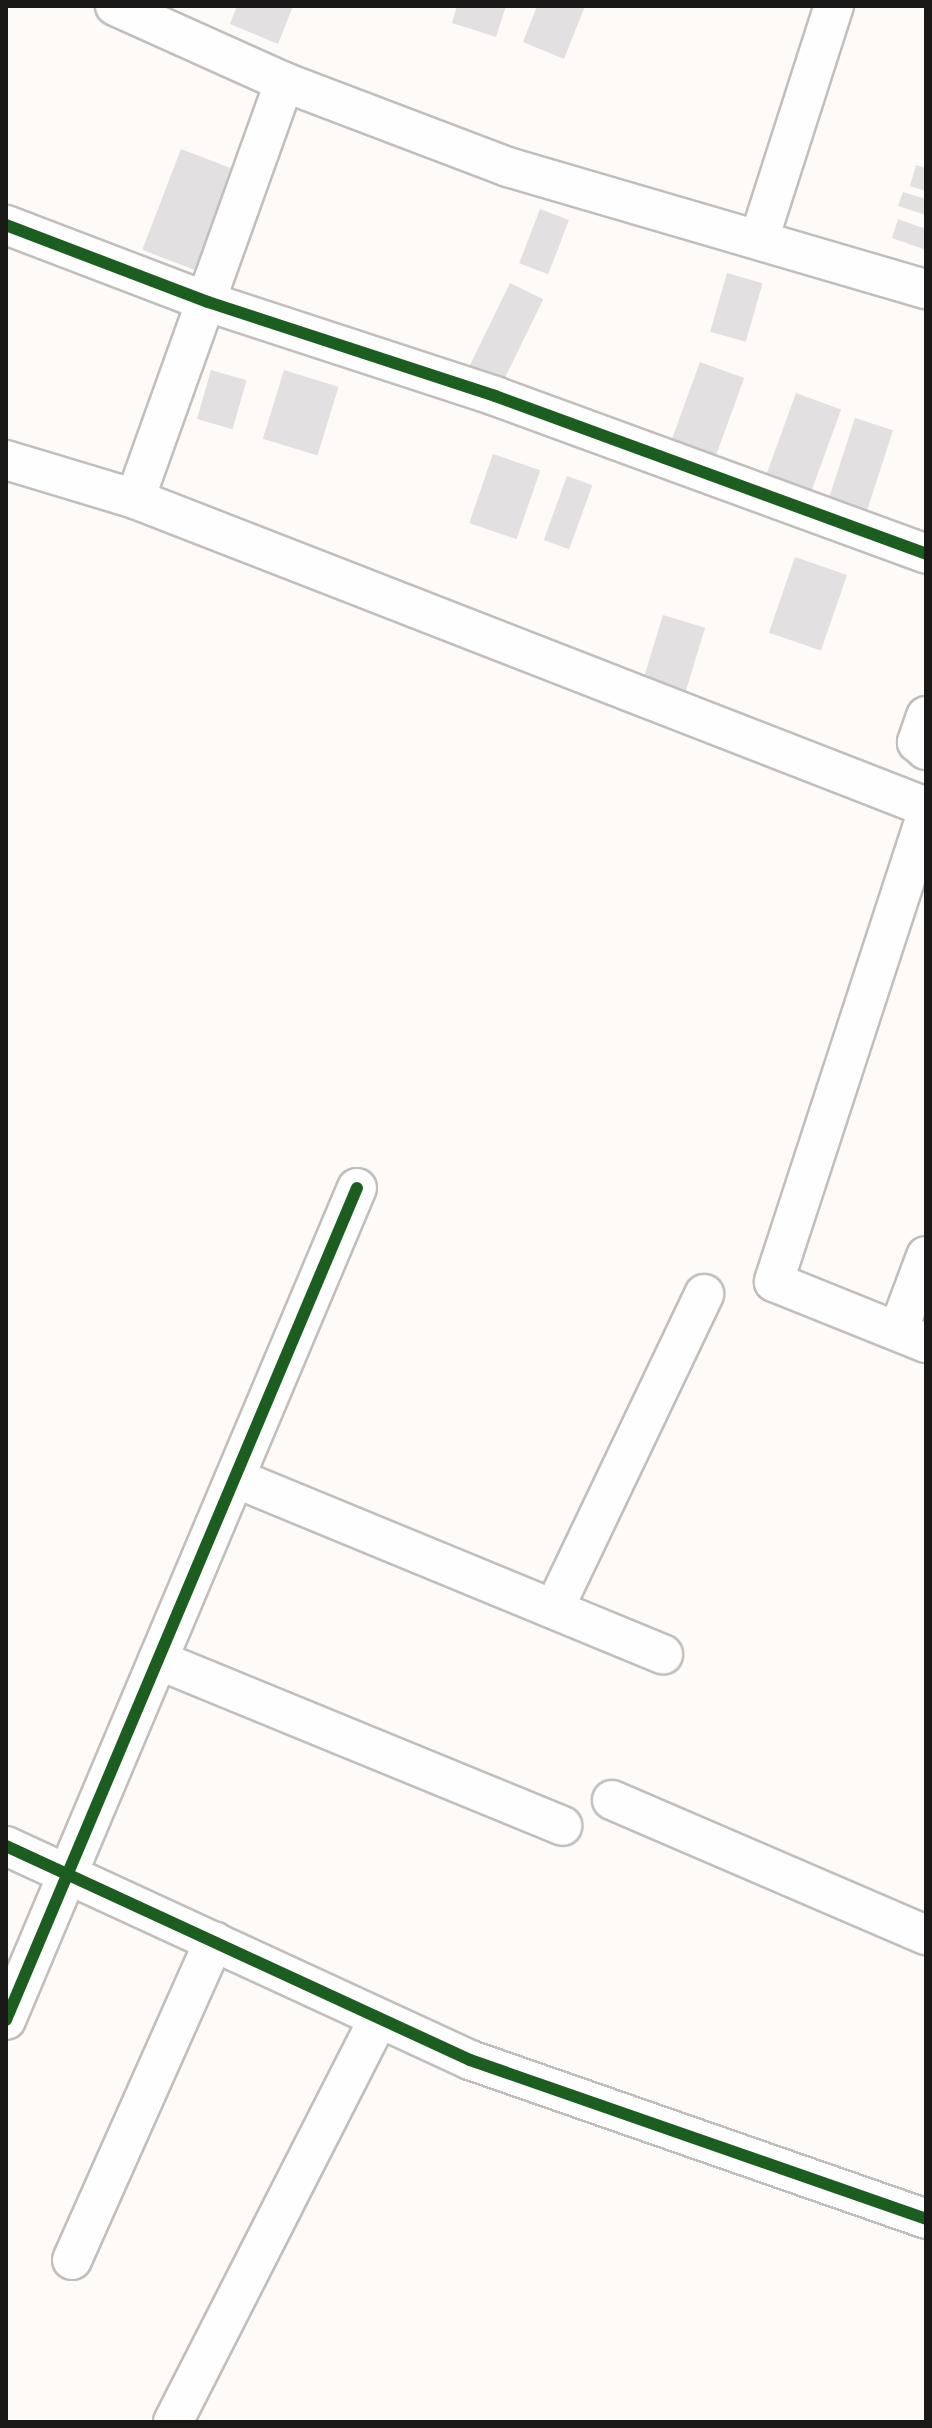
<!DOCTYPE html>
<html>
<head>
<meta charset="utf-8">
<style>
	body { margin:0 }
	#map { position:relative; width:932px; height:2428px; overflow:hidden; background:#fdfaf7; font-family:"Exo 2",sans-serif }
	div>[style] { position:absolute }
	.building>* { inset:0; background:#e2e0e0; transform-origin:0 0 }
	.roads { filter:drop-shadow(2px 0 #c1bfbd) drop-shadow(-2px 0 #c1bfbd) drop-shadow(0 2px #c1bfbd) drop-shadow(0 -2px #c1bfbd) }
	.street>* { height:38px; margin:-19px; padding:0 19px; transform-origin:19px; border-radius:19px; background:#fffefe }
	.cycleway>* { height:12px; margin:-6px; padding:0 6px; transform-origin:6px; border-radius:6px; background:#1b5e20 }
	span { translate:-50% -50%; white-space:nowrap; text-align:center; line-height:1.15; -webkit-text-stroke:6px #fff; paint-order:stroke }
	.frame { position:absolute; inset:0; border:8px solid #1a1816; pointer-events:none }
</style>
</head>
<body>
<div id="map">
	<div class="building">
		<div style="clip-path:polygon(237px 6px,293px 6px,278px 44px,230px 24px)"></div>
		<div style="clip-path:polygon(457px 6px,506px 6px,496px 37px,452px 23px)"></div>
		<div style="clip-path:polygon(537px 6px,585px 6px,564px 59px,523px 42px)"></div>
		<div style="left:181px;top:149px;width:63px;height:108px;rotate:21deg"></div>
		<div style="clip-path:polygon(916px 165px,926px 168px,926px 191px,910px 186px)"></div>
		<div style="clip-path:polygon(903px 192px,926px 199px,926px 215px,898px 206px)"></div>
		<div style="left:540px;top:209px;width:31px;height:58px;rotate:21deg"></div>
		<div style="clip-path:polygon(898px 219px,926px 229px,926px 250px,892px 238px)"></div>
		<div style="left:727px;top:273px;width:37px;height:61px;rotate:16deg"></div>
		<div style="left:510px;top:283px;width:37px;height:92px;rotate:26deg"></div>
		<div style="left:700px;top:362px;width:47px;height:91px;rotate:20deg"></div>
		<div style="left:211px;top:370px;width:37px;height:51px;rotate:16deg"></div>
		<div style="left:284px;top:370px;width:57px;height:72px;rotate:17deg"></div>
		<div style="left:796px;top:393px;width:48px;height:89px;rotate:20deg"></div>
		<div style="left:855px;top:418px;width:40px;height:83px;rotate:18deg"></div>
		<div style="left:493px;top:454px;width:50px;height:73px;rotate:19deg"></div>
		<div style="left:567px;top:476px;width:27px;height:68px;rotate:20deg"></div>
		<div style="left:795px;top:557px;width:55px;height:80px;rotate:19deg"></div>
		<div style="left:663px;top:615px;width:44px;height:73px;rotate:17deg"></div>
	</div>
	<div class="roads">
		<div class="street">
			<div style="left:115px;top:6px;width:185px;rotate:24.2deg"></div>
			<div style="left:284px;top:82px;width:240px;rotate:20.8deg"></div>
			<div style="left:508px;top:167px;width:435px;rotate:16.3deg"></div>
			<div style="left:6px;top:225px;width:216px;rotate:20.9deg"></div>
			<div style="left:208px;top:302px;width:302px;rotate:18.1deg"></div>
			<div style="left:495px;top:396px;width:459px;rotate:20.1deg"></div>
			<div style="left:760px;top:236px;width:242px;rotate:-72.2deg"></div>
			<div style="left:6px;top:460px;width:135px;rotate:16.8deg"></div>
			<div style="left:135px;top:499px;width:443px;rotate:-70.3deg"></div>
			<div style="left:135px;top:499px;width:849px;rotate:21.27deg"></div>
			<div style="left:926px;top:716px;width:28px;rotate:109deg"></div>
			<div style="left:917px;top:742px;width:12px;rotate:42deg"></div>
			<div style="left:926px;top:816px;width:490px;rotate:108.1deg"></div>
			<div style="left:774px;top:1282px;width:164px;rotate:21.9deg"></div>
			<div style="left:898px;top:1331px;width:80px;rotate:-69.5deg"></div>
			<div style="left:235px;top:1478px;width:463px;rotate:22.4deg"></div>
			<div style="left:554px;top:1609px;width:349px;rotate:-64.5deg"></div>
			<div style="left:158px;top:1660px;width:437px;rotate:22.3deg"></div>
			<div style="left:612px;top:1800px;width:342px;rotate:23.3deg"></div>
			<div style="left:6px;top:1846px;width:511px;rotate:24.76deg"></div>
			<div style="left:470px;top:2060px;width:483px;rotate:19.2deg"></div>
			<div style="left:6px;top:2020px;width:903px;rotate:-67.13deg"></div>
			<div style="left:72px;top:2260px;width:349px;rotate:-66deg"></div>
			<div style="left:173px;top:2422px;width:453px;rotate:-63deg"></div>
		</div>
	</div>
	<div class="cycleway">
		<div style="left:6px;top:225px;width:216px;rotate:20.9deg"></div>
		<div style="left:208px;top:302px;width:302px;rotate:18.1deg"></div>
		<div style="left:495px;top:396px;width:459px;rotate:20.1deg"></div>
		<div style="left:6px;top:1846px;width:511px;rotate:24.76deg"></div>
		<div style="left:470px;top:2060px;width:483px;rotate:19.2deg"></div>
		<div style="left:6px;top:2020px;width:903px;rotate:-67.13deg"></div>
	</div>
	<div class="frame"></div>
</div>
</body>
</html>
